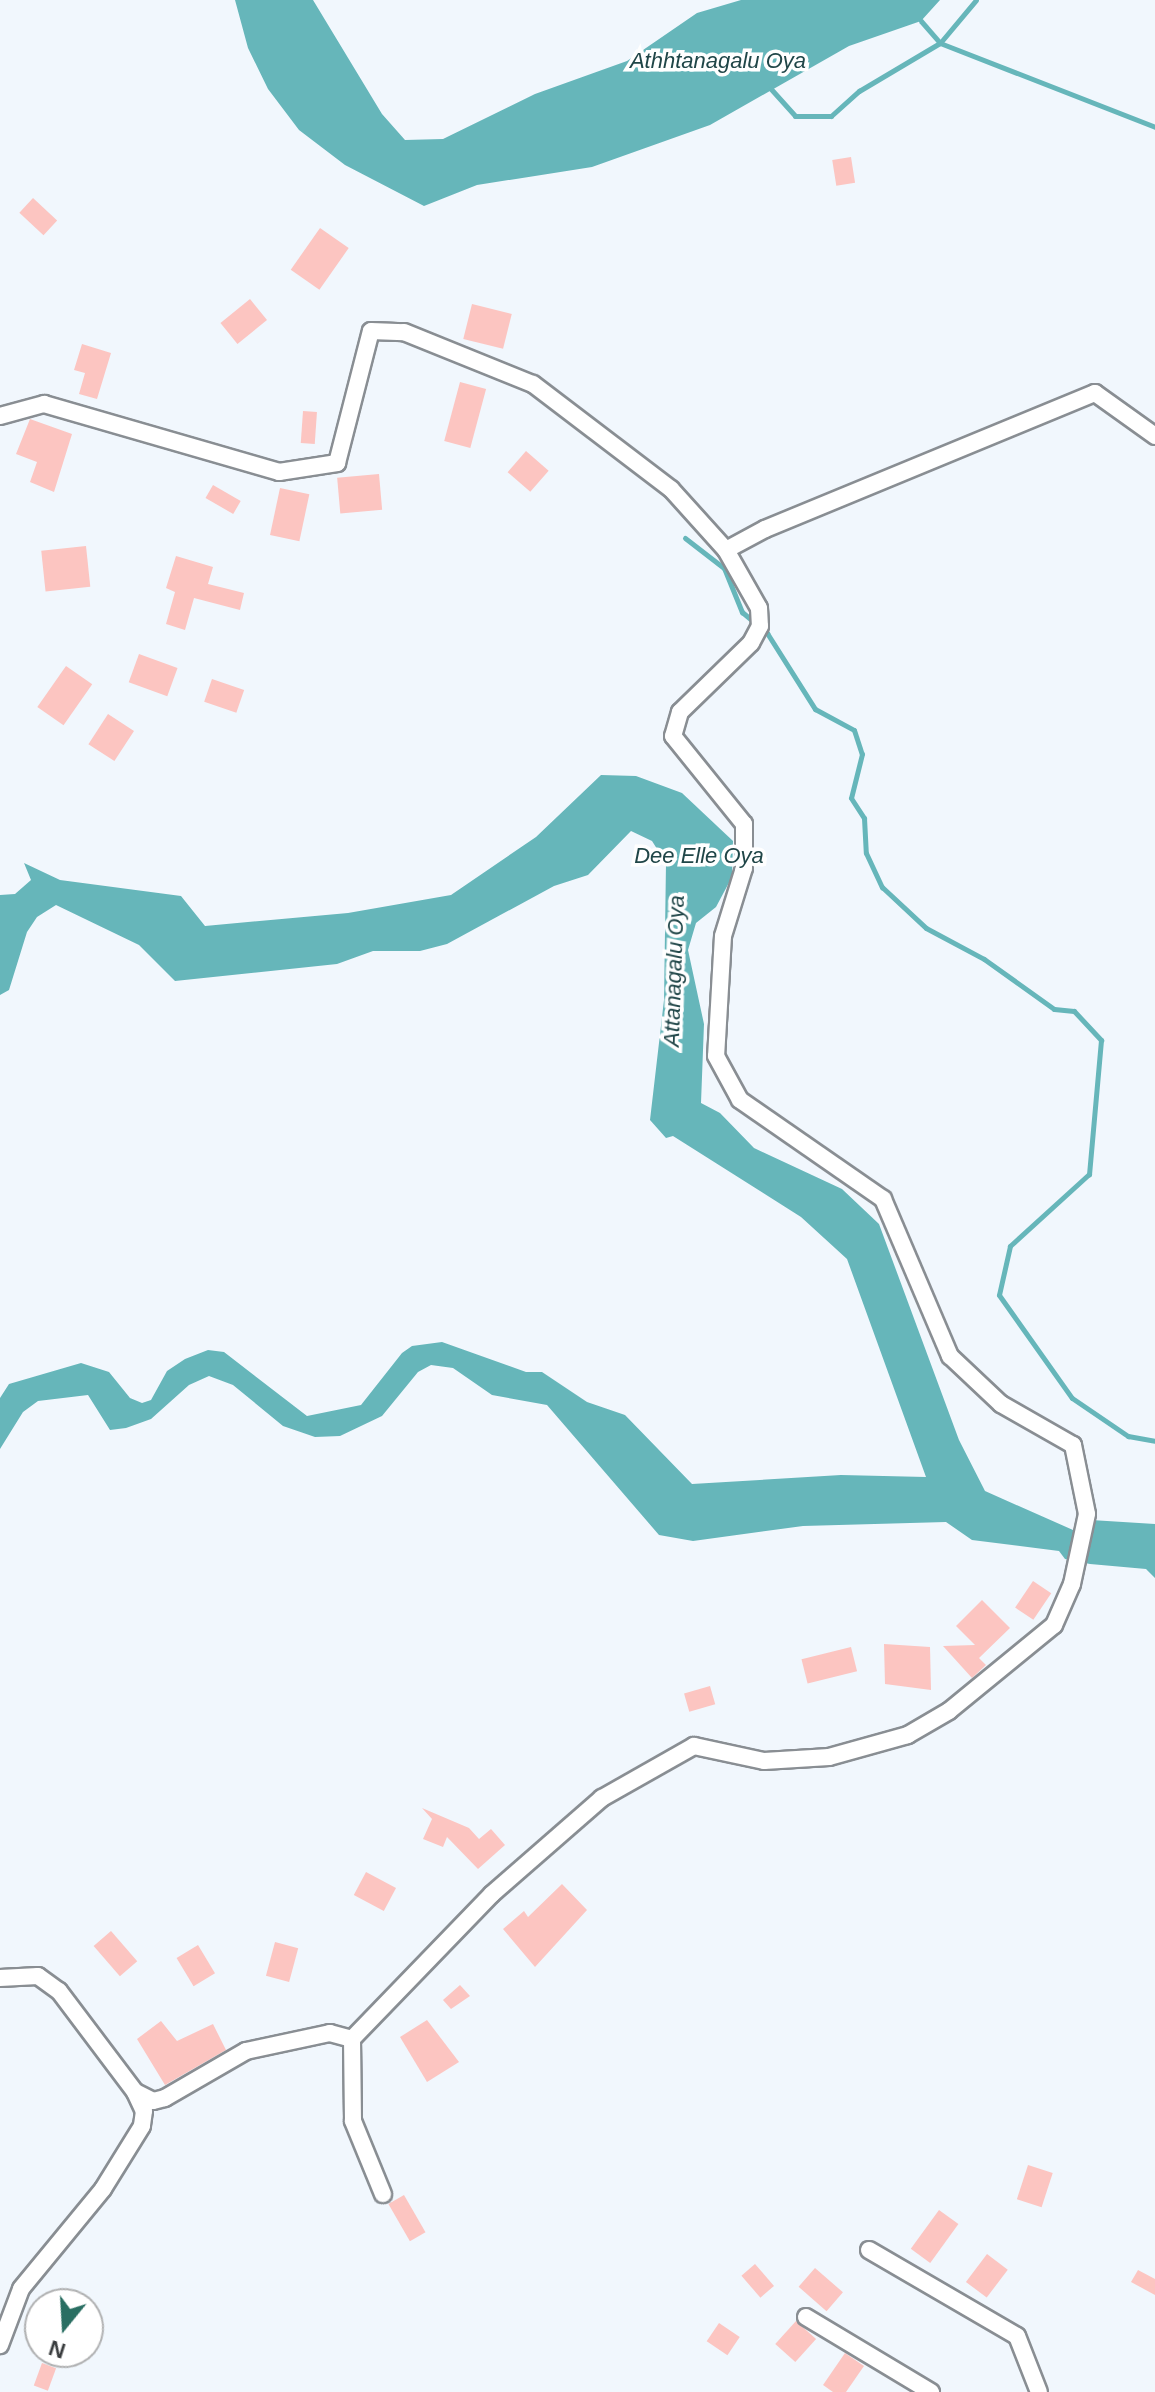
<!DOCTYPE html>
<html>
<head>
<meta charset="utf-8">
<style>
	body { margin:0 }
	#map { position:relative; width:1155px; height:2392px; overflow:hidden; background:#f1f7fd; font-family:Arial,sans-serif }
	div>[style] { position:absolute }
	.water>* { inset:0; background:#66b6ba }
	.stream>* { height:5px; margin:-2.5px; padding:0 2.5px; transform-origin:2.5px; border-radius:2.5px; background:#66b6ba }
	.building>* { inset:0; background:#fcc5c1; transform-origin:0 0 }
	.roads { filter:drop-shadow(2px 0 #898e93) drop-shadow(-2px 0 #898e93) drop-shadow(0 2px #898e93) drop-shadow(0 -2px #898e93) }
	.street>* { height:16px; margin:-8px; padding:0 8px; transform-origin:8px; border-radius:8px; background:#fff }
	span { translate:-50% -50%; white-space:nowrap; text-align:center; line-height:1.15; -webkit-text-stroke:7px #fff; paint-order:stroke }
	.water-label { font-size:22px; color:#204648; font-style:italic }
	.north { position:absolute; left:24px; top:2288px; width:80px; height:80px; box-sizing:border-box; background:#fff; border:2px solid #b0b1b2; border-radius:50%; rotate:198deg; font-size:22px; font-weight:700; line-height:32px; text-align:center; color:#3a3d3f }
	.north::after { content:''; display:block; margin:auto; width:28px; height:36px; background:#296e62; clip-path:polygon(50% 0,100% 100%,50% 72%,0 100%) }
</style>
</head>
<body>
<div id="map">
	<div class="water">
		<div style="clip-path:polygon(235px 0,313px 0,382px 114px,405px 140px,443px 139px,535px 94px,627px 61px,697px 13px,741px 0,940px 0,921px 21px,849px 46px,710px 125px,592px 167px,477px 185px,424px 206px,345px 165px,299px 130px,268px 89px,248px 48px)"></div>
		<div style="clip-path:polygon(601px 775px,636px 776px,682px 793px,733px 841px,732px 877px,716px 907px,696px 923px,688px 950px,704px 1024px,701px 1103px,720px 1113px,754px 1148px,842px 1189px,879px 1224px,959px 1440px,985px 1491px,1073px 1530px,1091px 1520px,1155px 1524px,1155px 1578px,1146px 1569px,1090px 1564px,1065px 1559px,1059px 1551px,972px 1540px,946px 1522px,803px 1526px,693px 1541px,659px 1535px,547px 1405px,492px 1395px,453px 1368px,431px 1365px,418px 1372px,382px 1416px,340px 1436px,315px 1437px,283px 1426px,233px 1385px,209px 1376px,189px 1385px,151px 1419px,126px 1428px,110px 1430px,88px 1395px,38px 1401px,23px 1412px,0 1449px,0 1398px,9px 1384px,81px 1363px,109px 1372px,130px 1398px,142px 1403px,151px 1400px,167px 1371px,185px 1359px,208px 1350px,224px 1352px,307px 1416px,361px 1405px,402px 1353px,412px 1346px,442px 1342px,526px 1372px,542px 1372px,587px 1402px,625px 1415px,692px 1484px,841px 1475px,926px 1477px,847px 1259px,801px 1217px,673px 1136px,666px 1138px,650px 1120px,664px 1000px,666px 863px,652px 841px,631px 831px,588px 875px,554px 886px,447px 944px,420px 951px,373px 951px,337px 964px,175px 981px,139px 945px,56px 905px,37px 917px,27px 932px,9px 990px,0 995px,0 895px,15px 894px,31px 880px,24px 863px,60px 880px,181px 896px,205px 926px,348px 913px,451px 895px,536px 837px)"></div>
	</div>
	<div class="stream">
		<div style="left:921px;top:21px;width:29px;rotate:49deg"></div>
		<div style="left:940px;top:43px;width:231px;rotate:21.3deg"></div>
		<div style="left:771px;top:89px;width:36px;rotate:48deg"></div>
		<div style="left:795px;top:116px;width:36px"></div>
		<div style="left:831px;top:116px;width:38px;rotate:-42deg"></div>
		<div style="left:859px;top:91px;width:94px;rotate:-30.7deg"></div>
		<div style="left:940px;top:43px;width:56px;rotate:-50.1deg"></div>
		<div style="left:685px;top:538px;width:49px;rotate:37.6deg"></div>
		<div style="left:724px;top:568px;width:48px;rotate:67.8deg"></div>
		<div style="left:742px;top:612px;width:33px;rotate:40deg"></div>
		<div style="left:767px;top:633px;width:90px;rotate:57.7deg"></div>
		<div style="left:815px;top:709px;width:44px;rotate:28.3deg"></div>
		<div style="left:854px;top:730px;width:25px;rotate:72deg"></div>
		<div style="left:862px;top:754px;width:45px;rotate:104deg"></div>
		<div style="left:851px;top:798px;width:24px;rotate:57deg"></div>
		<div style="left:864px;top:818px;width:35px;rotate:87deg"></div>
		<div style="left:866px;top:853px;width:38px;rotate:65deg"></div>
		<div style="left:882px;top:887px;width:60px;rotate:43deg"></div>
		<div style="left:926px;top:928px;width:66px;rotate:28.1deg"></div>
		<div style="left:984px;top:959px;width:86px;rotate:35.5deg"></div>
		<div style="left:1054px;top:1009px;width:20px;rotate:6deg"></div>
		<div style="left:1074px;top:1011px;width:40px;rotate:47deg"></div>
		<div style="left:1101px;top:1040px;width:135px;rotate:95.1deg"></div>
		<div style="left:1089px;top:1174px;width:107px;rotate:137.7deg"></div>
		<div style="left:1010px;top:1246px;width:50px;rotate:102.7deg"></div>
		<div style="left:999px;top:1295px;width:126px;rotate:54.7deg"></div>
		<div style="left:1072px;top:1398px;width:68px;rotate:34.2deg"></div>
		<div style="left:1128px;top:1436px;width:27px;rotate:10deg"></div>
	</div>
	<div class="building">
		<div style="left:851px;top:157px;width:26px;height:19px;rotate:81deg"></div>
		<div style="left:33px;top:198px;width:33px;height:20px;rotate:43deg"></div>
		<div style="left:320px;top:228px;width:35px;height:51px;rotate:35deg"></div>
		<div style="left:250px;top:299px;width:27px;height:38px;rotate:51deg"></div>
		<div style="left:472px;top:304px;width:41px;height:36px;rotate:14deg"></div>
		<div style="clip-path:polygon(82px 344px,111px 353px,97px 399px,79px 394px,85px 373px,74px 370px)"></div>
		<div style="left:460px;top:382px;width:27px;height:61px;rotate:15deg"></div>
		<div style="left:303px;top:411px;width:14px;height:32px;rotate:4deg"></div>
		<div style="clip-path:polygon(30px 419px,72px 434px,54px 492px,30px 482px,37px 462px,16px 454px)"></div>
		<div style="left:526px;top:451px;width:30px;height:28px;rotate:41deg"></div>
		<div style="left:379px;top:474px;width:36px;height:42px;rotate:85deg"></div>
		<div style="left:213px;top:485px;width:32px;height:15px;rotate:30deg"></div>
		<div style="left:280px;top:488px;width:30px;height:48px;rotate:12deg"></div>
		<div style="left:86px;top:546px;width:41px;height:45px;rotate:84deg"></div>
		<div style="clip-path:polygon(176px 556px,213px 567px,208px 584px,244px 593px,240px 610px,194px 598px,185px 630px,166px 624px,175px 592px,166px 588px)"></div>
		<div style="left:139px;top:654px;width:41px;height:30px;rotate:20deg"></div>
		<div style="left:66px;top:666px;width:32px;height:50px;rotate:35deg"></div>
		<div style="left:212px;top:679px;width:34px;height:24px;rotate:19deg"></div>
		<div style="left:108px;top:714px;width:31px;height:36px;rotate:33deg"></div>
		<div style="left:1033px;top:1581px;width:22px;height:32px;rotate:34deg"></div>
		<div style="clip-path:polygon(982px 1600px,1010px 1628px,979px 1658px,986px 1665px,972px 1678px,943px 1646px,975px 1645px,956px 1626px)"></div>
		<div style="clip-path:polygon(884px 1644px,930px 1647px,931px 1690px,885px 1684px)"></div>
		<div style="left:851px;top:1647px;width:25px;height:51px;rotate:76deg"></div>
		<div style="left:710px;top:1686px;width:19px;height:27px;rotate:74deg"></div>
		<div style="clip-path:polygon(422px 1808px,469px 1828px,479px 1839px,491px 1829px,505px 1845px,478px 1869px,447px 1837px,443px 1847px,423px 1839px,432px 1819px)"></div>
		<div style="left:366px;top:1872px;width:34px;height:26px;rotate:28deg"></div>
		<div style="clip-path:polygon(562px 1884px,587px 1910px,535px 1967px,503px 1929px,524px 1911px,528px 1917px)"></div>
		<div style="left:111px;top:1931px;width:40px;height:23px;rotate:49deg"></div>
		<div style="left:275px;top:1942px;width:24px;height:35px;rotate:15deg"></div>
		<div style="left:198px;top:1945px;width:33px;height:25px;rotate:59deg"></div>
		<div style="clip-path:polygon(460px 1985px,470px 1996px,451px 2009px,443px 2000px)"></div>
		<div style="clip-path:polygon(427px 2020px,459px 2062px,427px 2082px,400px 2037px)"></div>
		<div style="clip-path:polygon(161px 2021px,177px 2041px,213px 2024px,226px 2050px,165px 2085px,137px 2039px)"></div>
		<div style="left:1028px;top:2165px;width:26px;height:36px;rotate:18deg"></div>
		<div style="left:404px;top:2195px;width:43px;height:18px;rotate:60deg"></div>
		<div style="left:939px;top:2210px;width:24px;height:48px;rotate:36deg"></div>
		<div style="left:987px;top:2254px;width:26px;height:35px;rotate:37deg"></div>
		<div style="left:755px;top:2264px;width:29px;height:18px;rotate:49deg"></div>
		<div style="left:815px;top:2268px;width:37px;height:25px;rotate:41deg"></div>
		<div style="clip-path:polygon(1138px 2270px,1155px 2279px,1155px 2295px,1131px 2282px)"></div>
		<div style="left:796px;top:2321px;width:27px;height:31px;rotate:42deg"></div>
		<div style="left:719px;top:2323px;width:25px;height:22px;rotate:34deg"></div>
		<div style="clip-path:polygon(845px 2353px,864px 2366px,846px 2392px,833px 2392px,823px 2385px)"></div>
		<div style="left:42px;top:2363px;width:15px;height:24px;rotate:20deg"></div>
	</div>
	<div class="roads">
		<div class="street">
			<div style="left:0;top:416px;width:46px;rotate:-15.3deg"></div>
			<div style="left:44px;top:404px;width:245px;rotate:16.1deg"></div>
			<div style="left:279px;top:472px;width:59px;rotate:-8.8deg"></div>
			<div style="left:337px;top:463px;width:136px;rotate:-75.6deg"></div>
			<div style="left:371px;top:331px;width:33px;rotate:2deg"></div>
			<div style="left:404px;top:332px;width:139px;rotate:22deg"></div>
			<div style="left:533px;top:384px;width:173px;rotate:37.3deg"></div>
			<div style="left:671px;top:489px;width:82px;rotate:48deg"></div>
			<div style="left:726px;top:550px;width:67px;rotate:60.4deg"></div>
			<div style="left:759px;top:608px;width:18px;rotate:87deg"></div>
			<div style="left:760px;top:626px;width:19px;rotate:118deg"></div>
			<div style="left:751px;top:643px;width:99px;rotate:135.8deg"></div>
			<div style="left:680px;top:712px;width:25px;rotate:106deg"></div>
			<div style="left:673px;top:736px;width:113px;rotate:51.1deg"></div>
			<div style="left:744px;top:824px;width:44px;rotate:90deg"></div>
			<div style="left:744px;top:868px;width:71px;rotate:107.2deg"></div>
			<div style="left:723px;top:936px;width:120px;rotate:93.3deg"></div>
			<div style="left:716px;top:1056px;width:50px;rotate:61.4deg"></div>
			<div style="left:740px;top:1100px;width:174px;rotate:34.7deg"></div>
			<div style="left:883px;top:1199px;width:171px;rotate:66.9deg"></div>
			<div style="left:950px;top:1356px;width:70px;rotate:43.3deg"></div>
			<div style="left:1001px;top:1404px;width:83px;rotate:29.7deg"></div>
			<div style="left:1073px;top:1445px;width:70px;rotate:78.5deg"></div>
			<div style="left:1087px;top:1514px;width:72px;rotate:102.1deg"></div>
			<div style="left:1072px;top:1584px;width:45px;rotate:113.7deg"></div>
			<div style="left:1054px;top:1625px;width:136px;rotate:140.7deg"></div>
			<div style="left:949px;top:1711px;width:48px;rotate:149.7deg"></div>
			<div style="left:908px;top:1735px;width:82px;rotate:164.4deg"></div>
			<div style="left:829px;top:1757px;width:65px;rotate:176.5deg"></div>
			<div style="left:764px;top:1761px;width:72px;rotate:-167.9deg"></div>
			<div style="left:694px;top:1746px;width:106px;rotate:150.5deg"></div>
			<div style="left:602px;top:1798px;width:146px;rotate:138.9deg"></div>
			<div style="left:492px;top:1894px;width:202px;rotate:134deg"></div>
			<div style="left:352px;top:2039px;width:23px;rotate:-165deg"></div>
			<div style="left:330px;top:2033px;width:86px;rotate:167.9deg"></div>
			<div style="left:246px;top:2051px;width:94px;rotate:149.9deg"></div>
			<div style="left:165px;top:2098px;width:12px;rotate:166deg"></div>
			<div style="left:153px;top:2101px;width:20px;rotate:-153deg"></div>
			<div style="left:135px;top:2092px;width:21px;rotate:65deg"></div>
			<div style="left:144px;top:2111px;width:15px;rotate:98deg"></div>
			<div style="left:142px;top:2126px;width:74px;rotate:121.8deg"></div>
			<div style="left:103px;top:2189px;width:129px;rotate:129.4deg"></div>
			<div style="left:21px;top:2289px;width:60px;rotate:110.6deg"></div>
			<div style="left:726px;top:550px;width:44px;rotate:-28.3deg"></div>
			<div style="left:765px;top:529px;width:357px;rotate:-22.4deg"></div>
			<div style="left:1095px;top:393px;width:74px;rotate:35.6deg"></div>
			<div style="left:0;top:1978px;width:38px;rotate:-3deg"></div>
			<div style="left:38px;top:1976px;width:26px;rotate:36deg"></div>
			<div style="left:59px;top:1991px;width:126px;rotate:53deg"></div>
			<div style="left:352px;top:2039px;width:82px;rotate:89.3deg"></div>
			<div style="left:353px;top:2121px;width:79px;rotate:67.7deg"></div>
			<div style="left:869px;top:2250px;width:171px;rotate:30.2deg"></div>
			<div style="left:1017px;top:2336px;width:60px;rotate:68.6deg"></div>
			<div style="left:806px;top:2317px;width:146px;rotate:31deg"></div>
		</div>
	</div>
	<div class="water-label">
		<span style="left:718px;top:61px">Athhtanagalu Oya</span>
		<span style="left:699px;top:856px">Dee Elle Oya</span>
		<span style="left:674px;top:971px;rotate:-88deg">Attanagalu Oya</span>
	</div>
	<div class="north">N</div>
</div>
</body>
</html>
